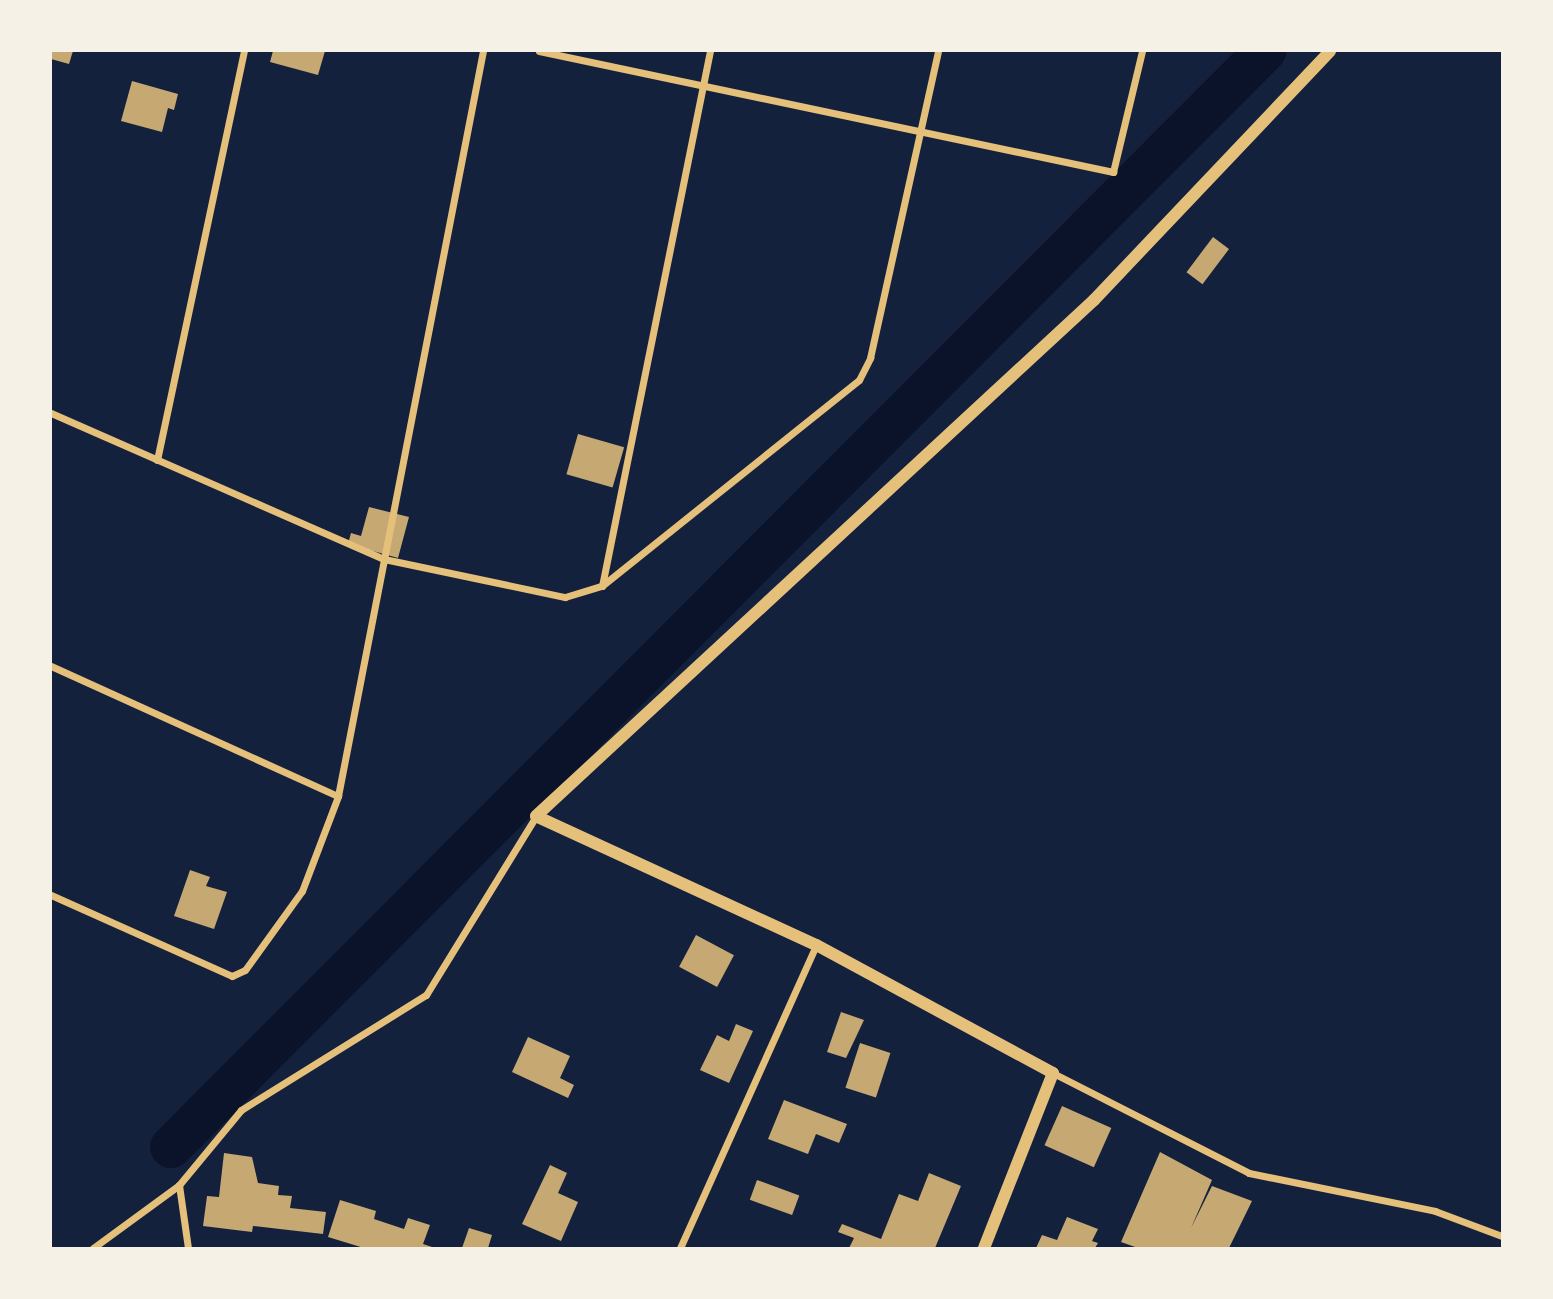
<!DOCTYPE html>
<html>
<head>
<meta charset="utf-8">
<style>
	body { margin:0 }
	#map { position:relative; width:1553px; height:1299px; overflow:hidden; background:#14213d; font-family:Cabin,sans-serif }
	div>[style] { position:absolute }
	.canal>* { height:42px; margin:-21px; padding:0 21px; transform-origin:21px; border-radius:21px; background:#0b132b }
	.building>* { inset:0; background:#c6a872; transform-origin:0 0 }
	.minor>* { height:7px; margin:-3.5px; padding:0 3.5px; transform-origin:3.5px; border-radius:3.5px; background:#e5c07b }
	.tertiary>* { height:12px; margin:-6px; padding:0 6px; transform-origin:6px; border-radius:6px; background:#e5c07b }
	span { translate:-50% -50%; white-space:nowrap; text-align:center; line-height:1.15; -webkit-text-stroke:5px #f6f1e7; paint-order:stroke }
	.frame { position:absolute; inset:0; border:52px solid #f6f1e7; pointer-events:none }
</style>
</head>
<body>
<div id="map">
	<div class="canal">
		<div style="left:171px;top:1147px;width:1549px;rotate:-45.05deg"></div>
	</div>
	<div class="building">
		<div style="clip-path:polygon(51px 51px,73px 51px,69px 64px,51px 59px)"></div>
		<div style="clip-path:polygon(273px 51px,325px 51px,318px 75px,270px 62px)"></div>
		<div style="clip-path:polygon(132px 81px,178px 94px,174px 110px,168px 108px,162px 132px,121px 121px)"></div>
		<div style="left:1213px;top:237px;width:20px;height:44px;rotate:37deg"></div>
		<div style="left:578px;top:434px;width:48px;height:42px;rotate:16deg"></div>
		<div style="clip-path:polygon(369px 507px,409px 517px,398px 558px,348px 544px,351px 533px,361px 536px)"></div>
		<div style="clip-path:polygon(190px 870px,210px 877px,206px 886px,227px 892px,214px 929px,174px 916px)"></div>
		<div style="left:696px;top:935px;width:43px;height:36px;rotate:28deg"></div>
		<div style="clip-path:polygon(841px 1012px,864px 1020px,846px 1058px,827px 1052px)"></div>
		<div style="clip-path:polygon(736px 1024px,753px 1031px,729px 1083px,700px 1070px,717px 1035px,729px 1041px)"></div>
		<div style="clip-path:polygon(528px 1037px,570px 1056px,560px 1078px,574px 1085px,568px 1098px,512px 1072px)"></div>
		<div style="left:860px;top:1043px;width:32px;height:47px;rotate:18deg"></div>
		<div style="clip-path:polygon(784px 1100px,847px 1124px,839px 1143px,816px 1134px,808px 1154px,768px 1139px)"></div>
		<div style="left:1062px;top:1106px;width:54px;height:43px;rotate:24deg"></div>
		<div style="clip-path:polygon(1160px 1152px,1212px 1180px,1191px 1228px,1212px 1186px,1252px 1201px,1229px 1248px,1138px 1248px,1121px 1242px)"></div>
		<div style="clip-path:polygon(224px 1153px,252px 1157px,258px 1183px,279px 1186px,278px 1195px,292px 1196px,290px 1208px,326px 1212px,323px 1234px,253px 1226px,252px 1232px,203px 1226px,207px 1196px,219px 1197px)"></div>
		<div style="clip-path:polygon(550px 1165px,567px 1173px,558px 1193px,578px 1202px,561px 1241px,522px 1224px)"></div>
		<div style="clip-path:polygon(929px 1173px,961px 1186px,935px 1248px,849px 1248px,854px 1238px,838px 1232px,842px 1224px,881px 1239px,899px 1194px,918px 1201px)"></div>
		<div style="left:757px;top:1180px;width:45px;height:21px;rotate:20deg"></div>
		<div style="clip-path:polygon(340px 1200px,376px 1211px,374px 1219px,404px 1229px,408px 1218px,430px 1225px,423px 1244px,435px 1248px,364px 1248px,328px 1237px)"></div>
		<div style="clip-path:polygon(1067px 1217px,1098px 1229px,1092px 1241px,1098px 1243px,1095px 1248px,1036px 1248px,1042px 1235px,1057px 1240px)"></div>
		<div style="clip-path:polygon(469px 1228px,492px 1235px,488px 1248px,462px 1248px)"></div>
	</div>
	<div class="minor">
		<div style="left:539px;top:51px;width:587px;rotate:11.9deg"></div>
		<div style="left:1113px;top:172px;width:124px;rotate:-76.5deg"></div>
		<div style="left:51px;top:413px;width:364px;rotate:23.7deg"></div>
		<div style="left:384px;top:559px;width:185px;rotate:11.9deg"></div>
		<div style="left:565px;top:597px;width:39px;rotate:-17deg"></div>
		<div style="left:602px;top:586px;width:546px;rotate:-78.59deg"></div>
		<div style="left:157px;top:460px;width:418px;rotate:-78deg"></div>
		<div style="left:603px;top:585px;width:328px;rotate:-38.7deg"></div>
		<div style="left:859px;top:380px;width:25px;rotate:-63deg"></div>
		<div style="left:870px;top:358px;width:314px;rotate:-77.5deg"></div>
		<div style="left:51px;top:666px;width:315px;rotate:24.4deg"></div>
		<div style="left:51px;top:895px;width:198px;rotate:24.1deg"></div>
		<div style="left:232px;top:976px;width:14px;rotate:-25deg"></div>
		<div style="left:245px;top:970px;width:97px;rotate:-54.2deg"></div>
		<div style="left:302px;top:891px;width:102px;rotate:-69.2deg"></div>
		<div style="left:338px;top:796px;width:759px;rotate:-78.99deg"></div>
		<div style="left:1053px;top:1073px;width:220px;rotate:27deg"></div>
		<div style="left:1249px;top:1173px;width:190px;rotate:11.5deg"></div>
		<div style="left:1435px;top:1211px;width:72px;rotate:20.5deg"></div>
		<div style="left:179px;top:1185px;width:64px;rotate:81.9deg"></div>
		<div style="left:93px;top:1248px;width:107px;rotate:-36.2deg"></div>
		<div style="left:179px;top:1185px;width:97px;rotate:-50.4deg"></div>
		<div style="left:241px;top:1110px;width:218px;rotate:-31.9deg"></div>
		<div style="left:426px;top:995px;width:210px;rotate:-58.4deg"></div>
		<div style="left:680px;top:1248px;width:332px;rotate:-65.8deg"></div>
	</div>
	<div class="tertiary">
		<div style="left:984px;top:1248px;width:188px;rotate:-68.5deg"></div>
		<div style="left:1053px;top:1073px;width:269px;rotate:-151.6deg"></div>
		<div style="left:816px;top:945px;width:308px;rotate:-155.3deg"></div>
		<div style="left:536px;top:816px;width:760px;rotate:-42.76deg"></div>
		<div style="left:1094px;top:300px;width:343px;rotate:-46.5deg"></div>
	</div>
	<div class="frame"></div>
</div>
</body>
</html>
